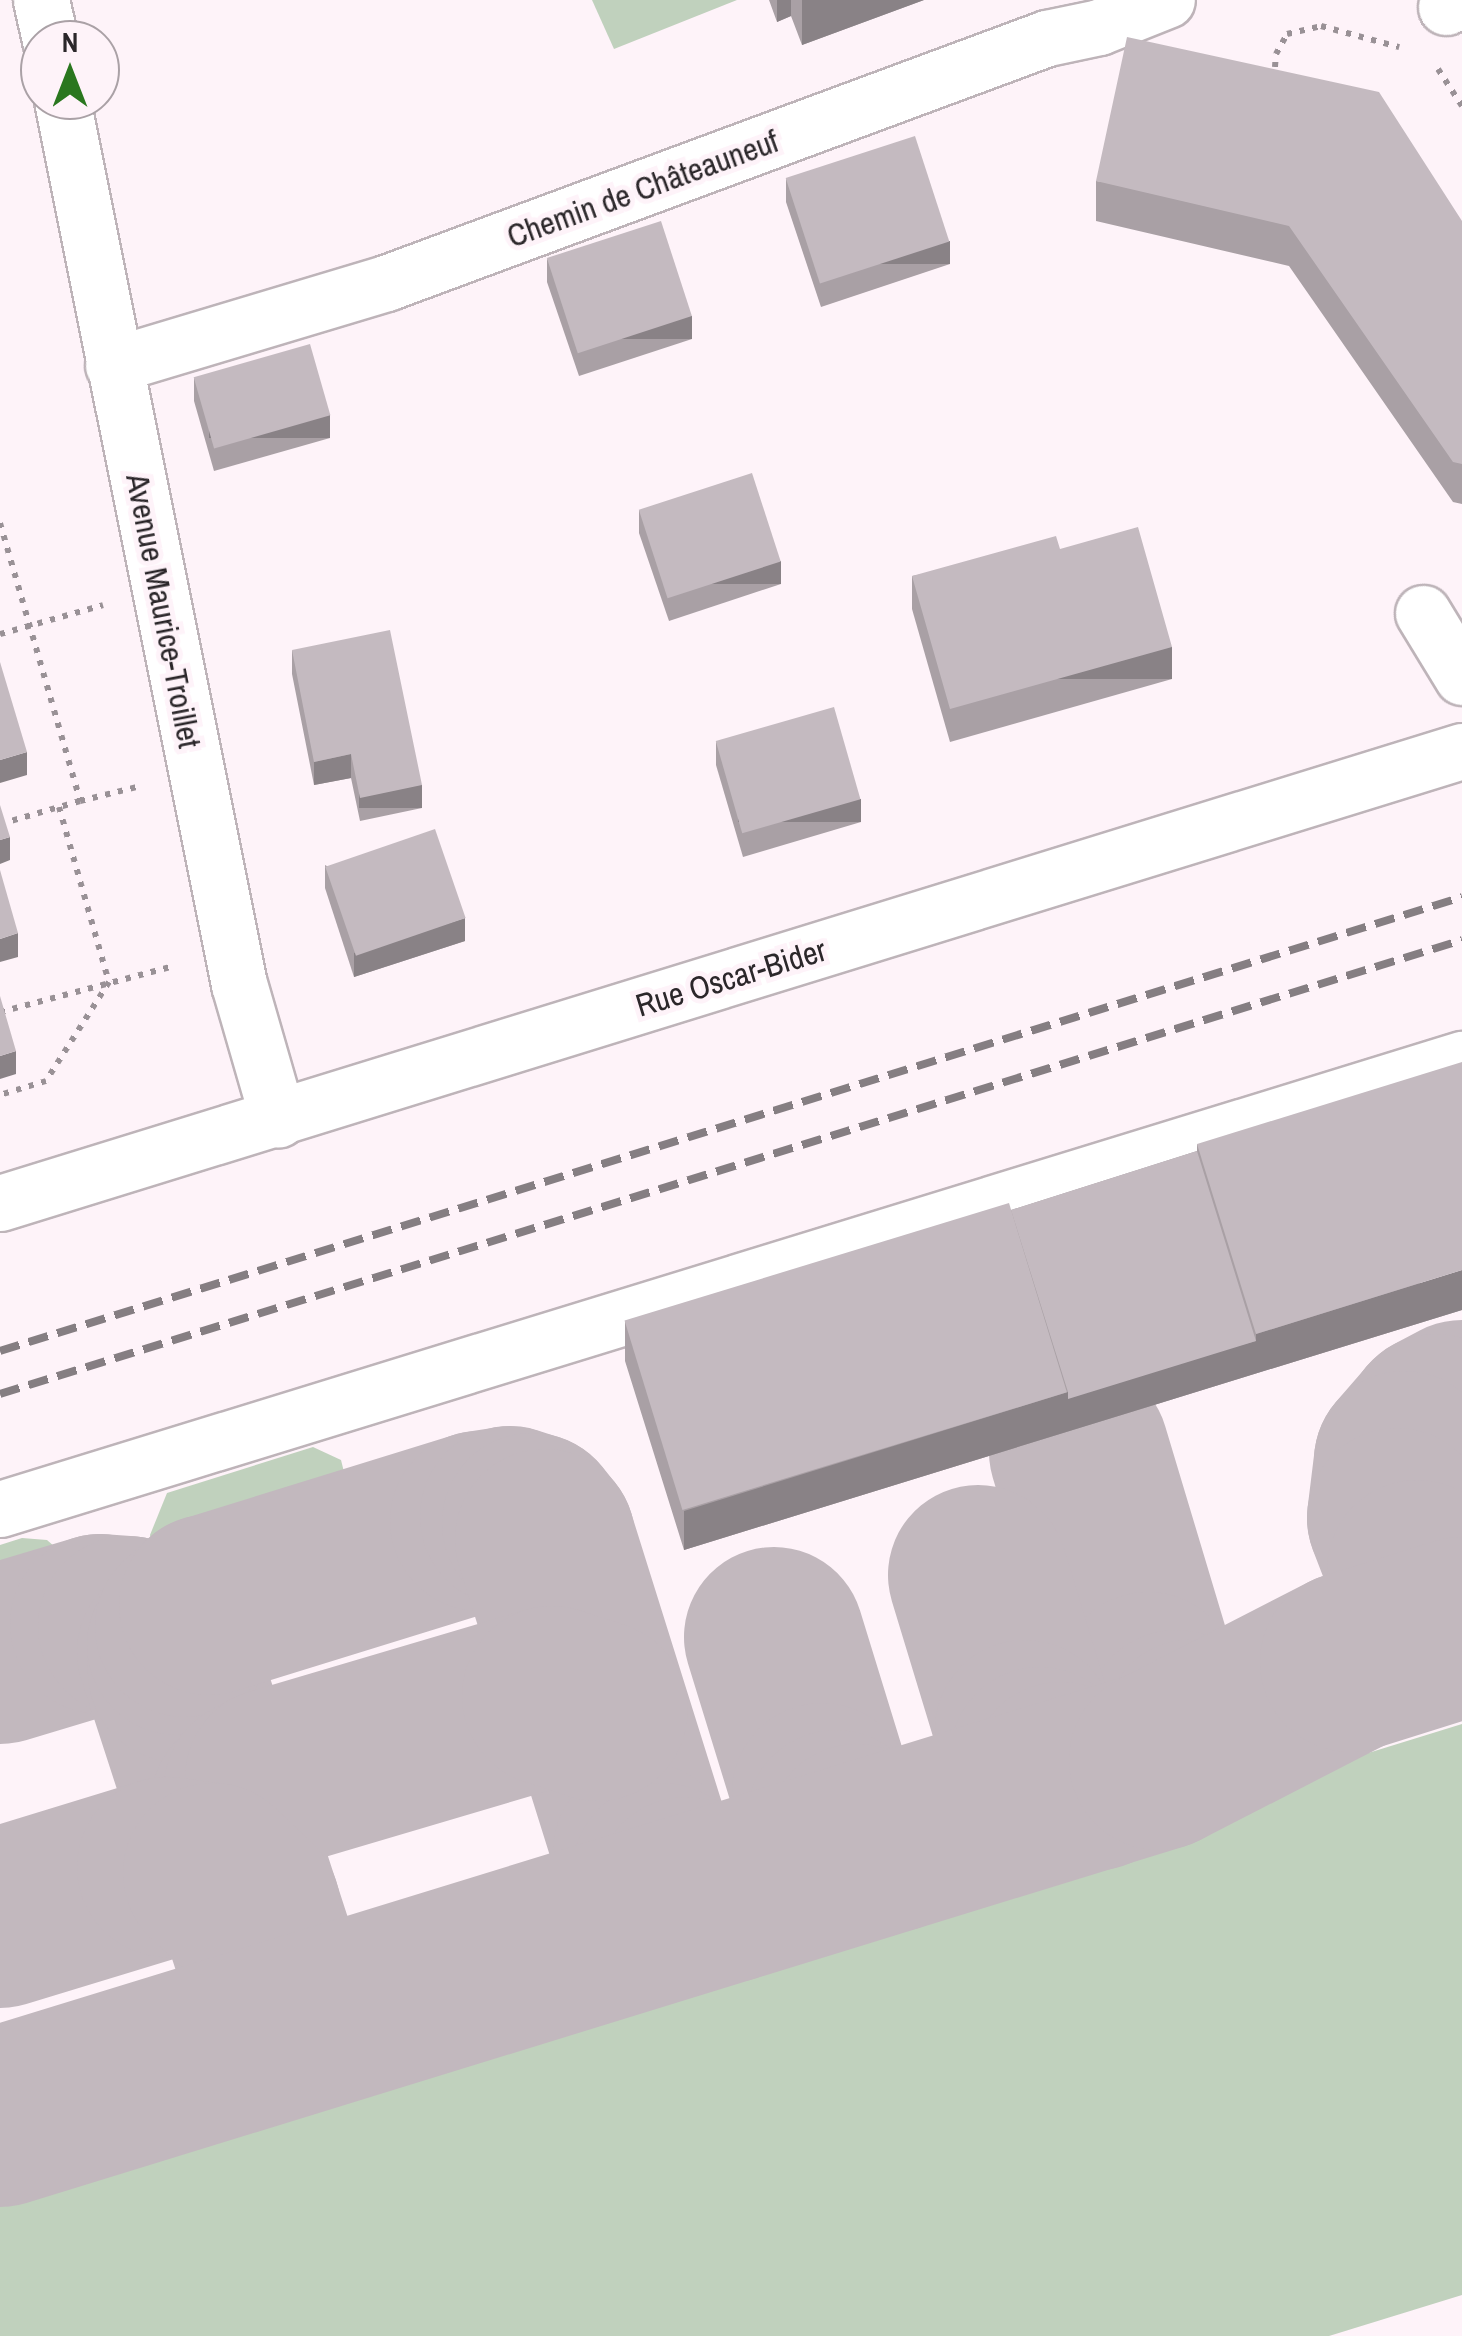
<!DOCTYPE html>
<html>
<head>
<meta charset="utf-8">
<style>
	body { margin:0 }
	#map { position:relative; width:1462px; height:2336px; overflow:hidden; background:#fef3f9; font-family:"Archivo Narrow",sans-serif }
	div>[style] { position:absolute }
	.green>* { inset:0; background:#c0d1bd }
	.taxiway>* { height:180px; margin:-90px; padding:0 90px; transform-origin:90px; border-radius:90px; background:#c2b8be }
	.path>* { height:6px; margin-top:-3px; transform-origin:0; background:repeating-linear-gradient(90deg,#999196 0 5px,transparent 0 13px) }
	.roads { filter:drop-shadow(2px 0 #beb4b9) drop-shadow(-2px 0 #beb4b9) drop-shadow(0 2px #beb4b9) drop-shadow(0 -2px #beb4b9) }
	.minor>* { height:55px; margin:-27.5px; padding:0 27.5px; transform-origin:27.5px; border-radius:27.5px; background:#fff }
	.rail>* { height:8px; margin-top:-4px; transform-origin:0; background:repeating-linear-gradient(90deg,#857e82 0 20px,transparent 0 30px) }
	.wall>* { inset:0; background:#a9a0a5 }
	.shaded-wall>* { inset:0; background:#898286; transform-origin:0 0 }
	.building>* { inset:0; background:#c4bac0; transform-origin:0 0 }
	span { translate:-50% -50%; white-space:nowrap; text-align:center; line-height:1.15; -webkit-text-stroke:10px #fef3f9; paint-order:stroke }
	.street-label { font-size:32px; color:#2b272a }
	.north { position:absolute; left:20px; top:20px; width:100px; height:100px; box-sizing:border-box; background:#fef3f9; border:2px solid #aaa1a6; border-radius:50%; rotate:0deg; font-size:28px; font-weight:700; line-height:40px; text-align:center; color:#2b272a }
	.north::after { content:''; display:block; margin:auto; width:35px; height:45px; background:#2a771f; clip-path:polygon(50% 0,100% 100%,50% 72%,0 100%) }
</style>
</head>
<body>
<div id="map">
	<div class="green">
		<div style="clip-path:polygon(592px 0,737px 0,614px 49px)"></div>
		<div style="clip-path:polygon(313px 1447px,341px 1460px,349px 1492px,344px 1516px,170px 1569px,155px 1561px,150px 1535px,167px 1493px)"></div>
		<div style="clip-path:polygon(22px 1538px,47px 1540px,63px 1554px,73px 1570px,74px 1598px,0 1620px,0 1545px)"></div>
		<div style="clip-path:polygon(1462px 1724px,1462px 2295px,1329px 2336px,0 2336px,0 2176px)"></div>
	</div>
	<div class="taxiway">
		<div style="left:1462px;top:1410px;width:30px;rotate:152deg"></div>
		<div style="left:1436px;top:1424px;width:49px;rotate:130.9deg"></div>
		<div style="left:1404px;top:1461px;width:57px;rotate:97deg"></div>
		<div style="left:1397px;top:1518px;width:56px;rotate:69deg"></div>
		<div style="left:1417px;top:1570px;width:56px;rotate:37.1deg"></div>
		<div style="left:1079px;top:1452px;width:240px;rotate:73.3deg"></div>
		<div style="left:1148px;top:1682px;width:47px;rotate:53.6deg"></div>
		<div style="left:1176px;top:1720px;width:19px;rotate:28deg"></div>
		<div style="left:1193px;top:1729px;width:22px;rotate:5deg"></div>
		<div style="left:978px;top:1575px;width:162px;rotate:73.1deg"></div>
		<div style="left:1025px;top:1730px;width:31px;rotate:61deg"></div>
		<div style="left:1040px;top:1757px;width:26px;rotate:36deg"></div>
		<div style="left:1061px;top:1772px;width:34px;rotate:15deg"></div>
		<div style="left:774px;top:1637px;width:163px;rotate:72.9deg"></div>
		<div style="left:822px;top:1793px;width:30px;rotate:63deg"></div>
		<div style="left:836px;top:1820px;width:25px;rotate:34deg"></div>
		<div style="left:857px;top:1834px;width:34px;rotate:15deg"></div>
		<div style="left:0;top:1654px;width:104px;rotate:-16.7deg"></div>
		<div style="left:100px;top:1624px;width:28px;rotate:4deg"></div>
		<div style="left:128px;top:1626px;width:47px;rotate:33.7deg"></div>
		<div style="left:167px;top:1652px;width:327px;rotate:72deg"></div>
		<div style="left:268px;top:1963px;width:47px;rotate:96.1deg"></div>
		<div style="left:263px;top:2010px;width:43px;rotate:128.5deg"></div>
		<div style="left:178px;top:1672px;width:27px;rotate:-92deg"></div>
		<div style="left:177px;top:1645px;width:20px;rotate:-66deg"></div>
		<div style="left:185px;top:1627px;width:33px;rotate:-43deg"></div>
		<div style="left:209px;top:1605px;width:284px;rotate:-17.2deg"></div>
		<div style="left:480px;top:1521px;width:30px;rotate:-9deg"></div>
		<div style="left:510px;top:1516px;width:23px;rotate:18deg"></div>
		<div style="left:532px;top:1523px;width:21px;rotate:51deg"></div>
		<div style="left:545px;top:1539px;width:328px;rotate:72.6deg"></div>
		<div style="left:643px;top:1852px;width:28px;rotate:48deg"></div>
		<div style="left:662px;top:1873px;width:28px;rotate:30deg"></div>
		<div style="left:686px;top:1887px;width:42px;rotate:8.1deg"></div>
		<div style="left:229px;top:1838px;width:36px;rotate:-71deg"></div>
		<div style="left:241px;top:1804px;width:20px;rotate:-49deg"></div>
		<div style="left:254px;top:1789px;width:24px;rotate:-28deg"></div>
		<div style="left:275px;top:1778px;width:289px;rotate:-16.5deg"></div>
		<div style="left:552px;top:1696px;width:48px;rotate:18.1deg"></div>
		<div style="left:0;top:1918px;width:175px;rotate:-17deg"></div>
		<div style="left:167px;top:1867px;width:46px;rotate:7.4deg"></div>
		<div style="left:213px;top:1873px;width:52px;rotate:43.5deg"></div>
		<div style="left:0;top:2117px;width:1213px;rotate:-17.12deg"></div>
		<div style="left:1159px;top:1760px;width:215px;rotate:-27.2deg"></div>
		<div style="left:1350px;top:1662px;width:117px;rotate:-17.4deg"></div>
	</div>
	<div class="path">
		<div style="left:1275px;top:67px;width:13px;rotate:-86deg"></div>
		<div style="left:1276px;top:54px;width:23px;rotate:-61deg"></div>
		<div style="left:1287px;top:34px;width:35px;rotate:-13deg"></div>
		<div style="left:1321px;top:26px;width:81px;rotate:15.1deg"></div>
		<div style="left:1438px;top:69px;width:44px;rotate:57deg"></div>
		<div style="left:0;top:523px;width:289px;rotate:73.9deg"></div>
		<div style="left:80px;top:801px;width:22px;rotate:164deg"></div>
		<div style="left:59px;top:807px;width:182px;rotate:74.1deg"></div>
		<div style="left:109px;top:982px;width:117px;rotate:122.5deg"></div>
		<div style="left:46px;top:1081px;width:48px;rotate:163.1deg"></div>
		<div style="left:0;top:634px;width:107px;rotate:-15.7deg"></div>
		<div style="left:80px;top:801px;width:59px;rotate:-13.8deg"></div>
		<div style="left:0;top:824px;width:61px;rotate:-16.1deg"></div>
		<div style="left:0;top:1012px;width:180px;rotate:-14.8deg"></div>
	</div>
	<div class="roads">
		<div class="minor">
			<div style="left:41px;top:0;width:41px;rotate:77.3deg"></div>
			<div style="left:1446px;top:7px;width:13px;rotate:-32deg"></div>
			<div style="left:62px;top:100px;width:902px;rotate:78.68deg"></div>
			<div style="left:239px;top:984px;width:141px;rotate:73.9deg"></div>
			<div style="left:113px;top:365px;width:285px;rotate:-16.7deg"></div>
			<div style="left:386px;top:283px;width:705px;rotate:-20.34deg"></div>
			<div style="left:1047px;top:38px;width:53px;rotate:-11.9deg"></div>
			<div style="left:1099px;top:27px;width:73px;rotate:-21.7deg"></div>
			<div style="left:1423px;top:613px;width:75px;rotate:58.6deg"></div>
			<div style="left:0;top:1203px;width:1530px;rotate:-17.18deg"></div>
			<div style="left:0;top:1509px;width:1530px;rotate:-17.11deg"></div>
		</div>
	</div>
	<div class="rail">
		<div style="left:0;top:1351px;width:1531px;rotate:-17.25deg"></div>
		<div style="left:0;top:1394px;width:1531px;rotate:-17.25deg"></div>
	</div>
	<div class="wall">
		<div style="clip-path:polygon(769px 0,924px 0,802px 45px,791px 16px,777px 22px)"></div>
		<div style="clip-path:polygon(786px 179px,950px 264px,821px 307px,786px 202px)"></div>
		<div style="clip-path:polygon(1096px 181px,1462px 221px,1462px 504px,1453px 502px,1289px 266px,1096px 221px)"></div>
		<div style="clip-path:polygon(547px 259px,692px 339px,579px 376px,547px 282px)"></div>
		<div style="clip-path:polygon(194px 378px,330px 438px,214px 471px,194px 401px)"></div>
		<div style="clip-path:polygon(639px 510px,781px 584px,669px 621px,639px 533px)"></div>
		<div style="clip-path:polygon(1060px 549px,1172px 679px,950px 742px,912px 609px,912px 576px)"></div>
		<div style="clip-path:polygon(292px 650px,422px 808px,360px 821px,351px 778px,314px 785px,292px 674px)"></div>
		<div style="clip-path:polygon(716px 742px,861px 822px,743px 857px,716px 765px)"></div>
		<div style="clip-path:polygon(325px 865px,465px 941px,354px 977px,325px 888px)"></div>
		<div style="clip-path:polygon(1197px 1144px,1462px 1310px,684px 1550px,625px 1361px,625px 1322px,1011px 1210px,1197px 1151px)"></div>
	</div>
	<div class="shaded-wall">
		<div style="clip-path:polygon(777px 0,791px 0,791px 16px,777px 22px)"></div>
		<div style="clip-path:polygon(802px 0,924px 0,802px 45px)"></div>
		<div style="left:950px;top:241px;width:23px;height:136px;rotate:90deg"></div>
		<div style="left:692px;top:316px;width:23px;height:119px;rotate:90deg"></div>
		<div style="left:330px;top:415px;width:23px;height:121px;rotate:90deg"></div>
		<div style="left:781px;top:561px;width:23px;height:118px;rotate:90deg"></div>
		<div style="left:1172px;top:647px;width:32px;height:230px;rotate:90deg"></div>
		<div style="clip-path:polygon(27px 752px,27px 775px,0 783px,0 760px)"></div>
		<div style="clip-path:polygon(351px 754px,351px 778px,314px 785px,314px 762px)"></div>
		<div style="left:422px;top:785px;width:23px;height:63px;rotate:90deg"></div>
		<div style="left:861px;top:799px;width:23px;height:123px;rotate:90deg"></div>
		<div style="clip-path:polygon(10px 837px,10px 860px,0 864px,0 840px)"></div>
		<div style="clip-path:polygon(465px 918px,465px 941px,354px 977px,354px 953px)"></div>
		<div style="clip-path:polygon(18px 933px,18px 957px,0 962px,0 939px)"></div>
		<div style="clip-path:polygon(16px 1051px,16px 1074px,0 1079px,0 1056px)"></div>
		<div style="clip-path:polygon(1462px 1270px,1462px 1310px,684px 1550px,684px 1511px,1068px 1392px,1256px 1341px,1256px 1334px)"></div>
	</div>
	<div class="building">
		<div style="clip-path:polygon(1127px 37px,1379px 92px,1462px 221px,1462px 464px,1453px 462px,1289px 226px,1096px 181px)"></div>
		<div style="left:915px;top:136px;width:111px;height:136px;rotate:72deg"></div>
		<div style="left:661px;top:221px;width:100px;height:120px;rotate:72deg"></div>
		<div style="left:310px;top:344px;width:74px;height:121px;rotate:74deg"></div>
		<div style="left:752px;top:473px;width:93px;height:119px;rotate:72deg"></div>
		<div style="clip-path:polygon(1138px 527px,1172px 647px,950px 709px,912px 576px,1056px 536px,1060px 549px)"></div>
		<div style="clip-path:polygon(390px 630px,422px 785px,360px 798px,351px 754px,314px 762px,292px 650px)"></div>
		<div style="clip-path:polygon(0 662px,27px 752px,0 760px)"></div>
		<div style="left:834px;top:707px;width:96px;height:123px;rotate:74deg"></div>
		<div style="clip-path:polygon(0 805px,10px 837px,0 840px)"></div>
		<div style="left:435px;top:829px;width:94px;height:116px;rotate:71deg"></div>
		<div style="clip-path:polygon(0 870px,18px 933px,0 939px)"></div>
		<div style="clip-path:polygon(0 996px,16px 1051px,0 1056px)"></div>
		<div style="clip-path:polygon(1462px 1062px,1462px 1270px,1256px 1334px,1197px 1144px)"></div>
		<div style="clip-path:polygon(1197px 1151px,1256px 1341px,1068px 1399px,1068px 1392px,1011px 1210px)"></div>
		<div style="left:1009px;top:1203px;width:198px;height:402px;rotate:73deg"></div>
	</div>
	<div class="street-label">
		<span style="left:643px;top:189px;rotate:-20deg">Chemin de Châteauneuf</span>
		<span style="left:163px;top:611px;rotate:79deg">Avenue Maurice-Troillet</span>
		<span style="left:731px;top:978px;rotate:-17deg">Rue Oscar-Bider</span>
	</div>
	<div class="north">N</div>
</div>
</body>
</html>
